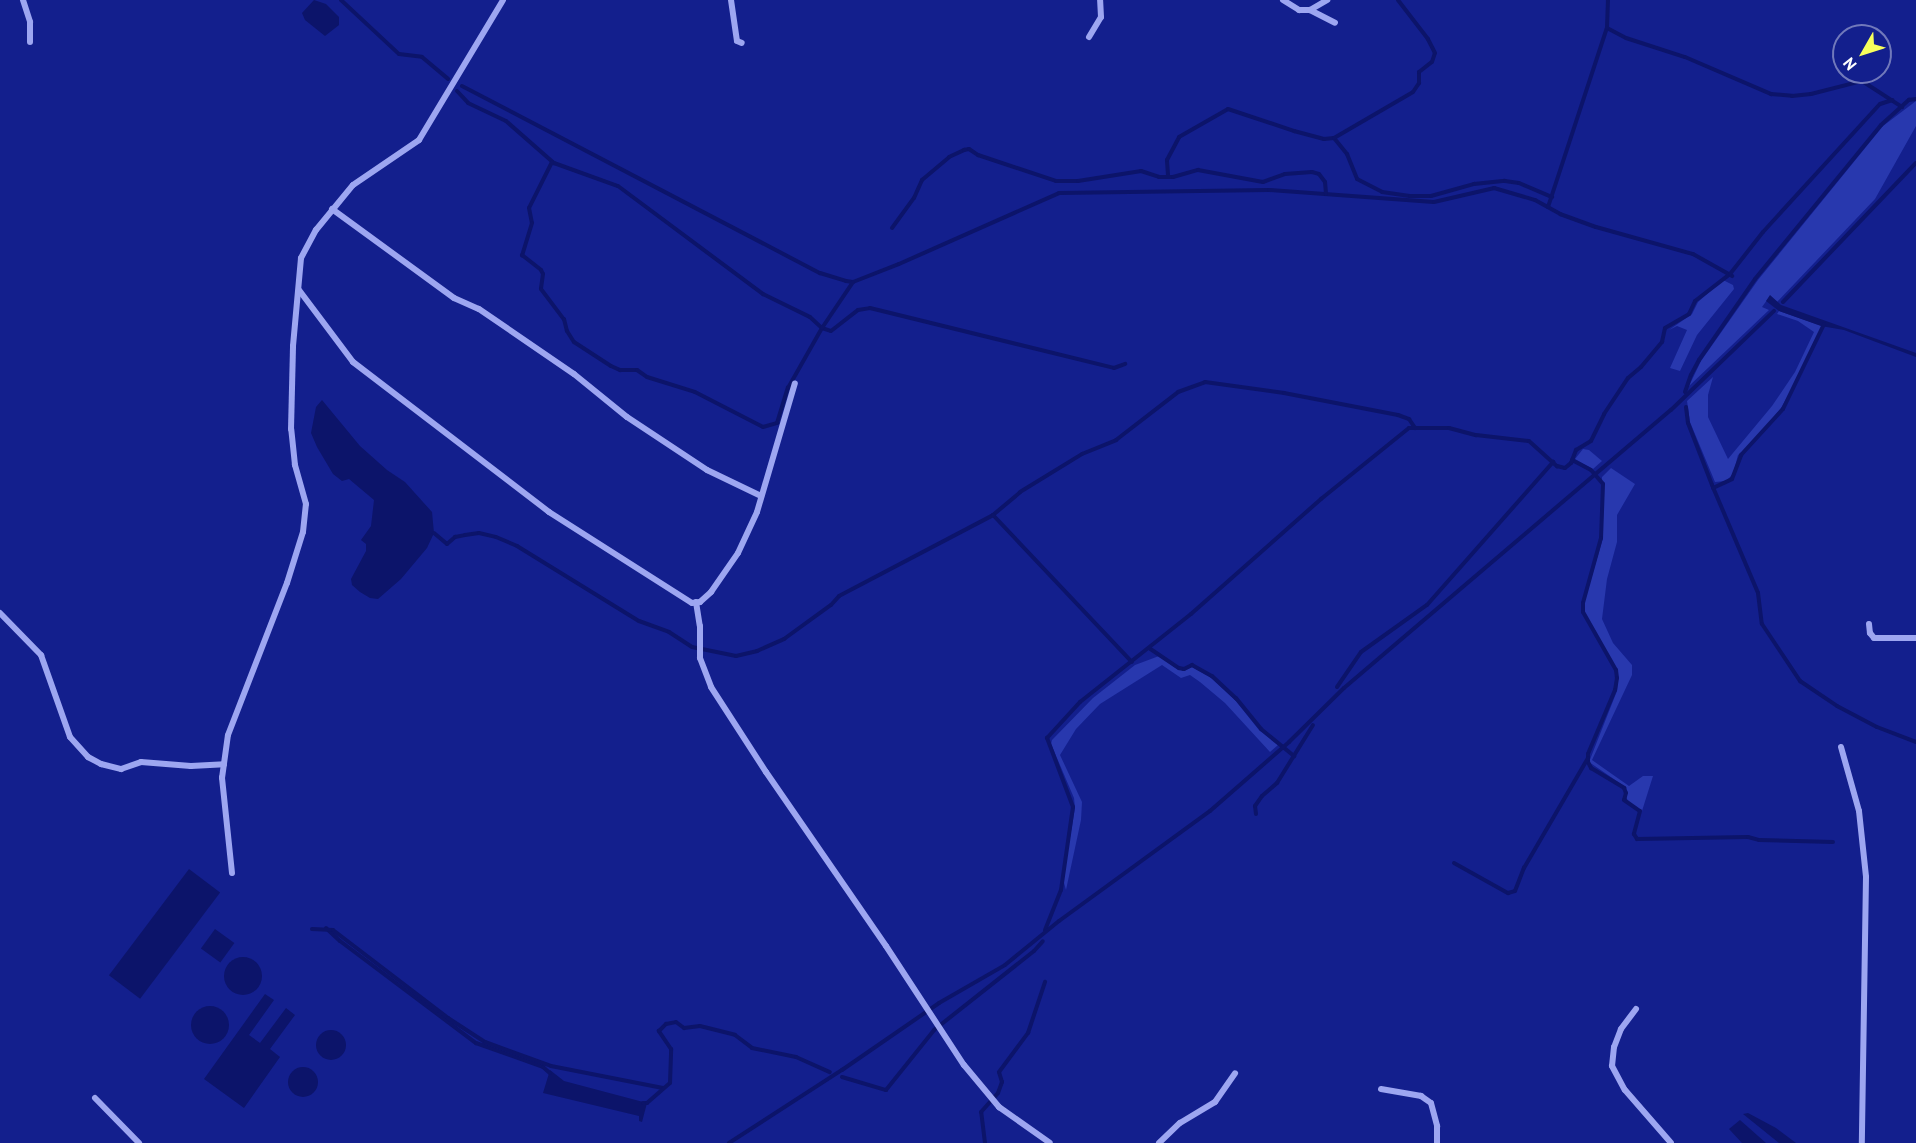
<!DOCTYPE html>
<html>
<head>
<meta charset="utf-8">
<style>
	body { margin:0 }
	#map { position:relative; width:1916px; height:1143px; overflow:hidden; background:#131f8d; font-family:"PT Sans",sans-serif }
	div>[style] { position:absolute }
	.green>* { inset:0; background:#2838ae }
	.water>* { inset:0; background:#0c146a; transform-origin:0 0 }
	.round { border-radius:50% }
	.stream>* { height:4px; margin:-2px; padding:0 2px; transform-origin:2px; border-radius:2px; background:#0c146a }
	.minor>* { height:6px; margin:-3px; padding:0 3px; transform-origin:3px; border-radius:3px; background:#9da6f1 }
	span { translate:-50% -50%; white-space:nowrap; text-align:center; line-height:1.15; -webkit-text-stroke:5px #131f8d; paint-order:stroke }
	.north { position:absolute; left:1832px; top:24px; width:60px; height:60px; box-sizing:border-box; background:#131f8d; border:2px solid #7179bb; border-radius:50%; rotate:231deg; font-size:16px; font-weight:700; line-height:24px; text-align:center; color:#fff }
	.north::after { content:''; display:block; margin:auto; width:21px; height:27px; background:#f7ff5c; clip-path:polygon(50% 0,100% 100%,50% 72%,0 100%) }
</style>
</head>
<body>
<div id="map">
	<div class="green">
		<div style="clip-path:polygon(1916px 101px,1916px 126px,1875px 199px,1777px 302px,1770px 296px,1762px 307px,1769px 310px,1689px 386px,1701px 361px,1758px 280px,1883px 126px)"></div>
		<div style="clip-path:polygon(1723px 280px,1733px 285px,1734px 289px,1697px 335px,1680px 371px,1670px 368px,1687px 330px,1677px 326px,1669px 330px,1692px 314px,1698px 302px)"></div>
		<div style="clip-path:polygon(1779px 311px,1822px 326px,1808px 360px,1781px 408px,1753px 443px,1738px 455px,1733px 474px,1726px 481px,1715px 482px,1690px 422px,1687px 401px,1713px 377px,1708px 395px,1708px 417px,1728px 459px,1772px 406px,1795px 372px,1814px 332px,1798px 321px,1777px 314px)"></div>
		<div style="clip-path:polygon(1583px 449px,1589px 450px,1602px 461px,1593px 469px,1575px 459px)"></div>
		<div style="clip-path:polygon(1611px 468px,1635px 484px,1617px 515px,1617px 542px,1607px 579px,1602px 619px,1613px 643px,1632px 665px,1632px 675px,1592px 760px,1629px 786px,1643px 776px,1653px 776px,1642px 811px,1628px 803px,1624px 786px,1589px 762px,1617px 691px,1618px 678px,1617px 670px,1584px 612px,1584px 603px,1603px 538px,1602px 477px)"></div>
		<div style="clip-path:polygon(1159px 656px,1177px 669px,1184px 671px,1192px 667px,1210px 677px,1235px 700px,1259px 730px,1278px 745px,1270px 752px,1225px 703px,1200px 682px,1190px 675px,1181px 678px,1162px 665px,1100px 704px,1076px 729px,1060px 755px,1082px 802px,1081px 820px,1066px 890px,1063px 879px,1075px 808px,1074px 798px,1051px 744px,1052px 740px,1093px 698px,1135px 665px)"></div>
	</div>
	<div class="water">
		<div style="clip-path:polygon(314px 0,326px 4px,339px 17px,339px 25px,325px 36px,305px 20px,302px 13px)"></div>
		<div style="clip-path:polygon(1770px 295px,1781px 305px,1916px 353px,1916px 357px,1844px 330px,1821px 326px,1779px 311px,1766px 301px)"></div>
		<div style="clip-path:polygon(322px 400px,360px 446px,387px 470px,405px 482px,432px 512px,434px 533px,427px 548px,401px 579px,378px 599px,370px 598px,360px 592px,352px 585px,351px 579px,366px 551px,366px 544px,361px 540px,371px 526px,374px 500px,349px 479px,342px 481px,333px 474px,317px 447px,311px 433px,316px 407px)"></div>
		<div style="left:189px;top:869px;width:39px;height:133px;rotate:37deg"></div>
		<div style="left:215px;top:929px;width:24px;height:24px;rotate:36deg"></div>
		<div class="round" style="left:224px;top:957px;width:38px;height:38px"></div>
		<div style="clip-path:polygon(265px 994px,274px 1000px,249px 1035px,260px 1043px,286px 1008px,295px 1015px,270px 1049px,280px 1057px,244px 1108px,204px 1079px)"></div>
		<div class="round" style="left:191px;top:1006px;width:38px;height:38px"></div>
		<div class="round" style="left:316px;top:1030px;width:30px;height:30px"></div>
		<div class="round" style="left:288px;top:1067px;width:30px;height:30px"></div>
		<div style="clip-path:polygon(550px 1070px,564px 1081px,647px 1103px,642px 1122px,639px 1121px,639px 1116px,543px 1093px)"></div>
		<div style="clip-path:polygon(1748px 1113px,1776px 1128px,1796px 1143px,1779px 1143px,1743px 1114px)"></div>
		<div style="clip-path:polygon(1740px 1120px,1766px 1143px,1742px 1143px,1729px 1129px)"></div>
	</div>
	<div class="stream">
		<div style="left:341px;top:0;width:79px;rotate:43deg"></div>
		<div style="left:399px;top:54px;width:23px;rotate:7deg"></div>
		<div style="left:422px;top:57px;width:34px;rotate:40deg"></div>
		<div style="left:1607px;top:28px;width:21px;rotate:28deg"></div>
		<div style="left:1626px;top:38px;width:62px;rotate:17.9deg"></div>
		<div style="left:1685px;top:57px;width:94px;rotate:23.3deg"></div>
		<div style="left:1771px;top:94px;width:21px;rotate:5deg"></div>
		<div style="left:1792px;top:96px;width:19px;rotate:-6deg"></div>
		<div style="left:1811px;top:94px;width:53px;rotate:-14.3deg"></div>
		<div style="left:1862px;top:81px;width:48px;rotate:33deg"></div>
		<div style="left:462px;top:86px;width:404px;rotate:27.6deg"></div>
		<div style="left:820px;top:273px;width:27px;rotate:17deg"></div>
		<div style="left:846px;top:281px;width:7px;rotate:8deg"></div>
		<div style="left:853px;top:282px;width:49px;rotate:-21.4deg"></div>
		<div style="left:899px;top:264px;width:175px;rotate:-23.9deg"></div>
		<div style="left:1059px;top:193px;width:210px;rotate:-0.8deg"></div>
		<div style="left:1269px;top:190px;width:165px;rotate:4.2deg"></div>
		<div style="left:1434px;top:202px;width:62px;rotate:-13.1deg"></div>
		<div style="left:1494px;top:188px;width:43px;rotate:16.3deg"></div>
		<div style="left:1535px;top:200px;width:29px;rotate:29deg"></div>
		<div style="left:1560px;top:214px;width:38px;rotate:20deg"></div>
		<div style="left:1596px;top:227px;width:101px;rotate:15.6deg"></div>
		<div style="left:1693px;top:254px;width:45px;rotate:29.4deg"></div>
		<div style="left:457px;top:91px;width:16px;rotate:47deg"></div>
		<div style="left:468px;top:103px;width:42px;rotate:25.3deg"></div>
		<div style="left:506px;top:121px;width:64px;rotate:41.2deg"></div>
		<div style="left:554px;top:163px;width:68px;rotate:19.8deg"></div>
		<div style="left:618px;top:186px;width:181px;rotate:36.7deg"></div>
		<div style="left:763px;top:294px;width:52px;rotate:26.1deg"></div>
		<div style="left:810px;top:317px;width:16px;rotate:43deg"></div>
		<div style="left:822px;top:328px;width:9px;rotate:18deg"></div>
		<div style="left:831px;top:331px;width:34px;rotate:-38deg"></div>
		<div style="left:858px;top:310px;width:12px;rotate:-9deg"></div>
		<div style="left:870px;top:308px;width:251px;rotate:13.8deg"></div>
		<div style="left:1114px;top:368px;width:12px;rotate:-20deg"></div>
		<div style="left:1334px;top:138px;width:21px;rotate:51deg"></div>
		<div style="left:1347px;top:154px;width:27px;rotate:68deg"></div>
		<div style="left:1357px;top:179px;width:28px;rotate:27deg"></div>
		<div style="left:1382px;top:192px;width:28px;rotate:8deg"></div>
		<div style="left:1410px;top:196px;width:21px"></div>
		<div style="left:1431px;top:196px;width:45px;rotate:-15.6deg"></div>
		<div style="left:1474px;top:184px;width:31px;rotate:-6deg"></div>
		<div style="left:1505px;top:181px;width:14px;rotate:8deg"></div>
		<div style="left:1519px;top:183px;width:36px;rotate:23deg"></div>
		<div style="left:552px;top:162px;width:51px;rotate:116.6deg"></div>
		<div style="left:529px;top:208px;width:15px;rotate:79deg"></div>
		<div style="left:532px;top:223px;width:34px;rotate:107deg"></div>
		<div style="left:522px;top:255px;width:24px;rotate:38deg"></div>
		<div style="left:541px;top:270px;width:4px;rotate:63deg"></div>
		<div style="left:543px;top:274px;width:15px;rotate:98deg"></div>
		<div style="left:541px;top:289px;width:38px;rotate:53deg"></div>
		<div style="left:564px;top:319px;width:12px;rotate:76deg"></div>
		<div style="left:567px;top:331px;width:13px;rotate:58deg"></div>
		<div style="left:574px;top:342px;width:44px;rotate:33deg"></div>
		<div style="left:611px;top:366px;width:10px;rotate:24deg"></div>
		<div style="left:620px;top:370px;width:17px"></div>
		<div style="left:637px;top:370px;width:12px;rotate:35deg"></div>
		<div style="left:647px;top:377px;width:50px;rotate:17.4deg"></div>
		<div style="left:695px;top:392px;width:76px;rotate:27.2deg"></div>
		<div style="left:763px;top:427px;width:15px;rotate:-16deg"></div>
		<div style="left:777px;top:423px;width:37px;rotate:-73deg"></div>
		<div style="left:788px;top:388px;width:69px;rotate:-60.5deg"></div>
		<div style="left:822px;top:328px;width:55px;rotate:-56deg"></div>
		<div style="left:1168px;top:175px;width:15px;rotate:-94deg"></div>
		<div style="left:1167px;top:160px;width:26px;rotate:-62deg"></div>
		<div style="left:1179px;top:137px;width:56px;rotate:-29.7deg"></div>
		<div style="left:1228px;top:109px;width:70px;rotate:18.4deg"></div>
		<div style="left:1294px;top:131px;width:31px;rotate:15deg"></div>
		<div style="left:1324px;top:139px;width:10px;rotate:-6deg"></div>
		<div style="left:1334px;top:138px;width:91px;rotate:-30.2deg"></div>
		<div style="left:1413px;top:92px;width:11px;rotate:-56deg"></div>
		<div style="left:1419px;top:83px;width:11px;rotate:-90deg"></div>
		<div style="left:1419px;top:72px;width:16px;rotate:-38deg"></div>
		<div style="left:1432px;top:62px;width:9px;rotate:-72deg"></div>
		<div style="left:1435px;top:53px;width:16px;rotate:-117deg"></div>
		<div style="left:1428px;top:39px;width:49px;rotate:-127.6deg"></div>
		<div style="left:1548px;top:207px;width:188px;rotate:-71.8deg"></div>
		<div style="left:1607px;top:28px;width:28px;rotate:-88deg"></div>
		<div style="left:892px;top:228px;width:37px;rotate:-54deg"></div>
		<div style="left:914px;top:198px;width:20px;rotate:-66deg"></div>
		<div style="left:922px;top:180px;width:35px;rotate:-40deg"></div>
		<div style="left:949px;top:157px;width:17px;rotate:-25deg"></div>
		<div style="left:964px;top:150px;width:5px;rotate:-11deg"></div>
		<div style="left:969px;top:149px;width:11px;rotate:34deg"></div>
		<div style="left:978px;top:155px;width:82px;rotate:18.4deg"></div>
		<div style="left:1056px;top:181px;width:22px"></div>
		<div style="left:1078px;top:181px;width:64px;rotate:-9deg"></div>
		<div style="left:1141px;top:171px;width:19px;rotate:18deg"></div>
		<div style="left:1159px;top:177px;width:14px"></div>
		<div style="left:1173px;top:177px;width:26px;rotate:-16deg"></div>
		<div style="left:1198px;top:170px;width:66px;rotate:10.5deg"></div>
		<div style="left:1263px;top:182px;width:23px;rotate:-20deg"></div>
		<div style="left:1285px;top:174px;width:27px;rotate:-4deg"></div>
		<div style="left:1312px;top:172px;width:7px;rotate:16deg"></div>
		<div style="left:1319px;top:174px;width:10px;rotate:53deg"></div>
		<div style="left:1325px;top:182px;width:12px;rotate:85deg"></div>
		<div style="left:1783px;top:302px;width:192px;rotate:-46.3deg"></div>
		<div style="left:1685px;top:392px;width:18px;rotate:-71deg"></div>
		<div style="left:1691px;top:375px;width:17px;rotate:-62deg"></div>
		<div style="left:1699px;top:360px;width:98px;rotate:-55.3deg"></div>
		<div style="left:1755px;top:279px;width:199px;rotate:-50.7deg"></div>
		<div style="left:1881px;top:125px;width:38px;rotate:-42deg"></div>
		<div style="left:1909px;top:100px;width:7px;rotate:-8deg"></div>
		<div style="left:1686px;top:407px;width:16px;rotate:83deg"></div>
		<div style="left:1688px;top:423px;width:66px;rotate:68.8deg"></div>
		<div style="left:1712px;top:485px;width:117px;rotate:66.9deg"></div>
		<div style="left:1758px;top:593px;width:31px;rotate:83deg"></div>
		<div style="left:1762px;top:624px;width:69px;rotate:56.3deg"></div>
		<div style="left:1800px;top:681px;width:45px;rotate:34deg"></div>
		<div style="left:1837px;top:706px;width:45px;rotate:27.7deg"></div>
		<div style="left:1877px;top:727px;width:42px;rotate:21deg"></div>
		<div style="left:1572px;top:460px;width:21px;rotate:28deg"></div>
		<div style="left:1591px;top:470px;width:18px;rotate:49deg"></div>
		<div style="left:1603px;top:484px;width:54px;rotate:92.1deg"></div>
		<div style="left:1601px;top:538px;width:67px;rotate:105.5deg"></div>
		<div style="left:1583px;top:603px;width:9px;rotate:90deg"></div>
		<div style="left:1583px;top:612px;width:67px;rotate:60.4deg"></div>
		<div style="left:1616px;top:670px;width:8px;rotate:83deg"></div>
		<div style="left:1617px;top:678px;width:12px;rotate:99deg"></div>
		<div style="left:1615px;top:690px;width:69px;rotate:112.9deg"></div>
		<div style="left:1588px;top:754px;width:8px;rotate:90deg"></div>
		<div style="left:1588px;top:762px;width:7px;rotate:63deg"></div>
		<div style="left:1591px;top:768px;width:39px;rotate:31deg"></div>
		<div style="left:1624px;top:788px;width:5px;rotate:68deg"></div>
		<div style="left:1626px;top:793px;width:7px;rotate:106deg"></div>
		<div style="left:1624px;top:800px;width:19px;rotate:35deg"></div>
		<div style="left:1640px;top:811px;width:24px;rotate:105deg"></div>
		<div style="left:1634px;top:834px;width:6px;rotate:59deg"></div>
		<div style="left:1637px;top:839px;width:111px;rotate:-1deg"></div>
		<div style="left:1748px;top:837px;width:11px;rotate:15deg"></div>
		<div style="left:1759px;top:840px;width:74px;rotate:1.5deg"></div>
		<div style="left:1713px;top:488px;width:21px;rotate:-25deg"></div>
		<div style="left:1732px;top:479px;width:26px;rotate:-69deg"></div>
		<div style="left:1741px;top:455px;width:62px;rotate:-47.6deg"></div>
		<div style="left:1783px;top:409px;width:94px;rotate:-64.2deg"></div>
		<div style="left:993px;top:515px;width:35px;rotate:-40deg"></div>
		<div style="left:1020px;top:492px;width:73px;rotate:-31.5deg"></div>
		<div style="left:1082px;top:454px;width:37px;rotate:-22deg"></div>
		<div style="left:1116px;top:440px;width:78px;rotate:-37.7deg"></div>
		<div style="left:1178px;top:392px;width:29px;rotate:-20deg"></div>
		<div style="left:1205px;top:382px;width:80px;rotate:7.9deg"></div>
		<div style="left:1284px;top:393px;width:116px;rotate:10.9deg"></div>
		<div style="left:1398px;top:415px;width:12px;rotate:20deg"></div>
		<div style="left:1409px;top:419px;width:11px;rotate:56deg"></div>
		<div style="left:434px;top:533px;width:17px;rotate:40deg"></div>
		<div style="left:447px;top:544px;width:11px;rotate:-41deg"></div>
		<div style="left:455px;top:537px;width:10px;rotate:-11deg"></div>
		<div style="left:465px;top:535px;width:14px;rotate:-8deg"></div>
		<div style="left:479px;top:533px;width:17px;rotate:13deg"></div>
		<div style="left:496px;top:537px;width:23px;rotate:23deg"></div>
		<div style="left:517px;top:546px;width:143px;rotate:31.6deg"></div>
		<div style="left:639px;top:621px;width:32px;rotate:20deg"></div>
		<div style="left:669px;top:632px;width:27px;rotate:33deg"></div>
		<div style="left:692px;top:647px;width:45px;rotate:11.6deg"></div>
		<div style="left:736px;top:656px;width:22px;rotate:-13deg"></div>
		<div style="left:757px;top:651px;width:30px;rotate:-24deg"></div>
		<div style="left:784px;top:639px;width:58px;rotate:-35.9deg"></div>
		<div style="left:831px;top:605px;width:12px;rotate:-48deg"></div>
		<div style="left:839px;top:596px;width:174px;rotate:-27.7deg"></div>
		<div style="left:993px;top:515px;width:202px;rotate:46.6deg"></div>
		<div style="left:1149px;top:648px;width:36px;rotate:34deg"></div>
		<div style="left:1179px;top:668px;width:5px;rotate:11deg"></div>
		<div style="left:1184px;top:669px;width:9px;rotate:-27deg"></div>
		<div style="left:1192px;top:665px;width:23px;rotate:29deg"></div>
		<div style="left:1212px;top:676px;width:33px;rotate:43deg"></div>
		<div style="left:1236px;top:698px;width:40px;rotate:51deg"></div>
		<div style="left:1261px;top:729px;width:43px;rotate:39.3deg"></div>
		<div style="left:1337px;top:687px;width:42px;rotate:-55.6deg"></div>
		<div style="left:1361px;top:652px;width:81px;rotate:-35.5deg"></div>
		<div style="left:1427px;top:605px;width:191px;rotate:-48.6deg"></div>
		<div style="left:1256px;top:814px;width:8px;rotate:-97deg"></div>
		<div style="left:1255px;top:806px;width:12px;rotate:-55deg"></div>
		<div style="left:1262px;top:796px;width:20px;rotate:-41deg"></div>
		<div style="left:1277px;top:783px;width:68px;rotate:-58.2deg"></div>
		<div style="left:1454px;top:863px;width:62px;rotate:29.1deg"></div>
		<div style="left:1508px;top:893px;width:7px;rotate:-16deg"></div>
		<div style="left:1515px;top:891px;width:25px;rotate:-69deg"></div>
		<div style="left:1524px;top:868px;width:127px;rotate:-59.8deg"></div>
		<div style="left:326px;top:928px;width:19px;rotate:43deg"></div>
		<div style="left:340px;top:941px;width:170px;rotate:36.9deg"></div>
		<div style="left:476px;top:1043px;width:71px;rotate:19.7deg"></div>
		<div style="left:543px;top:1067px;width:9px;rotate:41deg"></div>
		<div style="left:312px;top:929px;width:21px;rotate:3deg"></div>
		<div style="left:333px;top:930px;width:145px;rotate:37.4deg"></div>
		<div style="left:448px;top:1018px;width:44px;rotate:33deg"></div>
		<div style="left:485px;top:1042px;width:70px;rotate:20deg"></div>
		<div style="left:551px;top:1066px;width:114px;rotate:11.1deg"></div>
		<div style="left:1045px;top:930px;width:43px;rotate:-68.2deg"></div>
		<div style="left:1061px;top:890px;width:84px;rotate:-81.8deg"></div>
		<div style="left:1073px;top:807px;width:74px;rotate:-110.6deg"></div>
		<div style="left:1047px;top:738px;width:49px;rotate:-47.5deg"></div>
		<div style="left:1080px;top:702px;width:142px;rotate:-38.4deg"></div>
		<div style="left:1191px;top:614px;width:174px;rotate:-41.5deg"></div>
		<div style="left:1321px;top:499px;width:113px;rotate:-38.9deg"></div>
		<div style="left:1409px;top:428px;width:40px"></div>
		<div style="left:1449px;top:428px;width:28px;rotate:15deg"></div>
		<div style="left:1476px;top:435px;width:53px;rotate:6.5deg"></div>
		<div style="left:1529px;top:441px;width:38px;rotate:42deg"></div>
		<div style="left:1557px;top:466px;width:8px;rotate:14deg"></div>
		<div style="left:1565px;top:468px;width:8px;rotate:-40deg"></div>
		<div style="left:1571px;top:463px;width:14px;rotate:-69deg"></div>
		<div style="left:1576px;top:450px;width:17px;rotate:-31deg"></div>
		<div style="left:1591px;top:441px;width:30px;rotate:-64deg"></div>
		<div style="left:1604px;top:414px;width:43px;rotate:-56.3deg"></div>
		<div style="left:1628px;top:378px;width:17px;rotate:-40deg"></div>
		<div style="left:1641px;top:367px;width:33px;rotate:-50deg"></div>
		<div style="left:1662px;top:342px;width:14px;rotate:-78deg"></div>
		<div style="left:1665px;top:328px;width:28px;rotate:-30deg"></div>
		<div style="left:1689px;top:314px;width:14px;rotate:-65deg"></div>
		<div style="left:1695px;top:301px;width:44px;rotate:-37.6deg"></div>
		<div style="left:1730px;top:274px;width:53px;rotate:-51.8deg"></div>
		<div style="left:1763px;top:232px;width:173px;rotate:-47.6deg"></div>
		<div style="left:1880px;top:104px;width:13px;rotate:-18deg"></div>
		<div style="left:842px;top:1077px;width:46px;rotate:16.5deg"></div>
		<div style="left:886px;top:1090px;width:77px;rotate:-51.3deg"></div>
		<div style="left:934px;top:1030px;width:127px;rotate:-38.3deg"></div>
		<div style="left:1034px;top:951px;width:13px;rotate:-48deg"></div>
		<div style="left:643px;top:1103px;width:4px"></div>
		<div style="left:647px;top:1103px;width:30px;rotate:-41deg"></div>
		<div style="left:670px;top:1083px;width:34px;rotate:-88deg"></div>
		<div style="left:671px;top:1049px;width:22px;rotate:-124deg"></div>
		<div style="left:659px;top:1031px;width:10px;rotate:-45deg"></div>
		<div style="left:666px;top:1024px;width:10px;rotate:-11deg"></div>
		<div style="left:676px;top:1022px;width:10px;rotate:37deg"></div>
		<div style="left:684px;top:1028px;width:16px;rotate:-7deg"></div>
		<div style="left:700px;top:1026px;width:36px;rotate:14deg"></div>
		<div style="left:735px;top:1035px;width:21px;rotate:37deg"></div>
		<div style="left:752px;top:1048px;width:45px;rotate:11.6deg"></div>
		<div style="left:796px;top:1057px;width:37px;rotate:24deg"></div>
		<div style="left:729px;top:1143px;width:135px;rotate:-32.9deg"></div>
		<div style="left:842px;top:1070px;width:118px;rotate:-34.6deg"></div>
		<div style="left:939px;top:1003px;width:76px;rotate:-29.9deg"></div>
		<div style="left:1005px;top:965px;width:70px;rotate:-39.2deg"></div>
		<div style="left:1059px;top:921px;width:187px;rotate:-36.1deg"></div>
		<div style="left:1210px;top:811px;width:105px;rotate:-41.1deg"></div>
		<div style="left:1289px;top:742px;width:77px;rotate:-44.5deg"></div>
		<div style="left:1344px;top:688px;width:429px;rotate:-40.4deg"></div>
		<div style="left:1671px;top:410px;width:143px;rotate:-43.9deg"></div>
		<div style="left:985px;top:1143px;width:31px;rotate:-97deg"></div>
		<div style="left:981px;top:1112px;width:25px;rotate:-48deg"></div>
		<div style="left:998px;top:1093px;width:12px;rotate:-70deg"></div>
		<div style="left:1002px;top:1082px;width:10px;rotate:-107deg"></div>
		<div style="left:999px;top:1072px;width:49px;rotate:-53.4deg"></div>
		<div style="left:1028px;top:1033px;width:54px;rotate:-71.6deg"></div>
	</div>
	<div class="minor">
		<div style="left:23px;top:0;width:23px;rotate:72deg"></div>
		<div style="left:30px;top:22px;width:20px;rotate:90deg"></div>
		<div style="left:731px;top:0;width:41px;rotate:81.7deg"></div>
		<div style="left:737px;top:41px;width:5px;rotate:22deg"></div>
		<div style="left:1283px;top:0;width:19px;rotate:32deg"></div>
		<div style="left:1299px;top:10px;width:11px"></div>
		<div style="left:1310px;top:10px;width:20px;rotate:-30deg"></div>
		<div style="left:1310px;top:10px;width:28px;rotate:27deg"></div>
		<div style="left:1089px;top:37px;width:23px;rotate:-59deg"></div>
		<div style="left:1101px;top:17px;width:17px;rotate:-93deg"></div>
		<div style="left:332px;top:209px;width:151px;rotate:36.1deg"></div>
		<div style="left:454px;top:298px;width:27px;rotate:24deg"></div>
		<div style="left:479px;top:309px;width:115px;rotate:34.4deg"></div>
		<div style="left:574px;top:374px;width:68px;rotate:39.1deg"></div>
		<div style="left:627px;top:417px;width:96px;rotate:33.5deg"></div>
		<div style="left:707px;top:470px;width:60px;rotate:25.7deg"></div>
		<div style="left:299px;top:290px;width:90px;rotate:53.1deg"></div>
		<div style="left:353px;top:362px;width:247px;rotate:37.4deg"></div>
		<div style="left:549px;top:512px;width:169px;rotate:32.5deg"></div>
		<div style="left:692px;top:603px;width:8px;rotate:-7deg"></div>
		<div style="left:700px;top:602px;width:15px;rotate:-42deg"></div>
		<div style="left:711px;top:592px;width:47px;rotate:-55.3deg"></div>
		<div style="left:738px;top:553px;width:45px;rotate:-65.1deg"></div>
		<div style="left:757px;top:512px;width:134px;rotate:-73.6deg"></div>
		<div style="left:696px;top:602px;width:24px;rotate:81deg"></div>
		<div style="left:700px;top:626px;width:32px;rotate:90deg"></div>
		<div style="left:700px;top:658px;width:31px;rotate:69deg"></div>
		<div style="left:711px;top:687px;width:101px;rotate:57.1deg"></div>
		<div style="left:766px;top:772px;width:211px;rotate:55.4deg"></div>
		<div style="left:886px;top:946px;width:142px;rotate:56.8deg"></div>
		<div style="left:964px;top:1065px;width:55px;rotate:50.2deg"></div>
		<div style="left:999px;top:1107px;width:62px;rotate:35.2deg"></div>
		<div style="left:0;top:613px;width:59px;rotate:45.7deg"></div>
		<div style="left:41px;top:655px;width:87px;rotate:70.5deg"></div>
		<div style="left:70px;top:737px;width:27px;rotate:48deg"></div>
		<div style="left:88px;top:757px;width:15px;rotate:28deg"></div>
		<div style="left:101px;top:764px;width:21px;rotate:14deg"></div>
		<div style="left:121px;top:769px;width:21px;rotate:-19deg"></div>
		<div style="left:141px;top:762px;width:50px;rotate:4.6deg"></div>
		<div style="left:191px;top:766px;width:33px;rotate:-3deg"></div>
		<div style="left:1869px;top:624px;width:9px;rotate:84deg"></div>
		<div style="left:1870px;top:633px;width:6px;rotate:51deg"></div>
		<div style="left:1874px;top:638px;width:42px"></div>
		<div style="left:1841px;top:747px;width:66px;rotate:74.3deg"></div>
		<div style="left:1859px;top:811px;width:66px;rotate:83.9deg"></div>
		<div style="left:1866px;top:877px;width:266px;rotate:90.9deg"></div>
		<div style="left:232px;top:873px;width:96px;rotate:-96deg"></div>
		<div style="left:222px;top:778px;width:43px;rotate:-82.1deg"></div>
		<div style="left:228px;top:735px;width:163px;rotate:-68.8deg"></div>
		<div style="left:287px;top:583px;width:53px;rotate:-72.6deg"></div>
		<div style="left:303px;top:532px;width:28px;rotate:-84deg"></div>
		<div style="left:306px;top:504px;width:41px;rotate:-105.8deg"></div>
		<div style="left:295px;top:465px;width:36px;rotate:-96deg"></div>
		<div style="left:291px;top:429px;width:83px;rotate:-88.6deg"></div>
		<div style="left:293px;top:346px;width:88px;rotate:-84.8deg"></div>
		<div style="left:301px;top:258px;width:32px;rotate:-62deg"></div>
		<div style="left:316px;top:230px;width:58px;rotate:-50.6deg"></div>
		<div style="left:353px;top:185px;width:80px;rotate:-34.3deg"></div>
		<div style="left:419px;top:140px;width:163px;rotate:-59deg"></div>
		<div style="left:1636px;top:1009px;width:25px;rotate:127deg"></div>
		<div style="left:1621px;top:1029px;width:19px;rotate:111deg"></div>
		<div style="left:1614px;top:1047px;width:19px;rotate:96deg"></div>
		<div style="left:1612px;top:1066px;width:27px;rotate:62deg"></div>
		<div style="left:1625px;top:1090px;width:70px;rotate:49deg"></div>
		<div style="left:1381px;top:1089px;width:41px;rotate:9.9deg"></div>
		<div style="left:1421px;top:1096px;width:12px;rotate:35deg"></div>
		<div style="left:1431px;top:1103px;width:24px;rotate:75deg"></div>
		<div style="left:1437px;top:1126px;width:17px;rotate:90deg"></div>
		<div style="left:95px;top:1098px;width:63px;rotate:45.6deg"></div>
		<div style="left:1159px;top:1143px;width:29px;rotate:-44deg"></div>
		<div style="left:1180px;top:1123px;width:41px;rotate:-31deg"></div>
		<div style="left:1215px;top:1102px;width:35px;rotate:-55deg"></div>
	</div>
	<div class="north">N</div>
</div>
</body>
</html>
